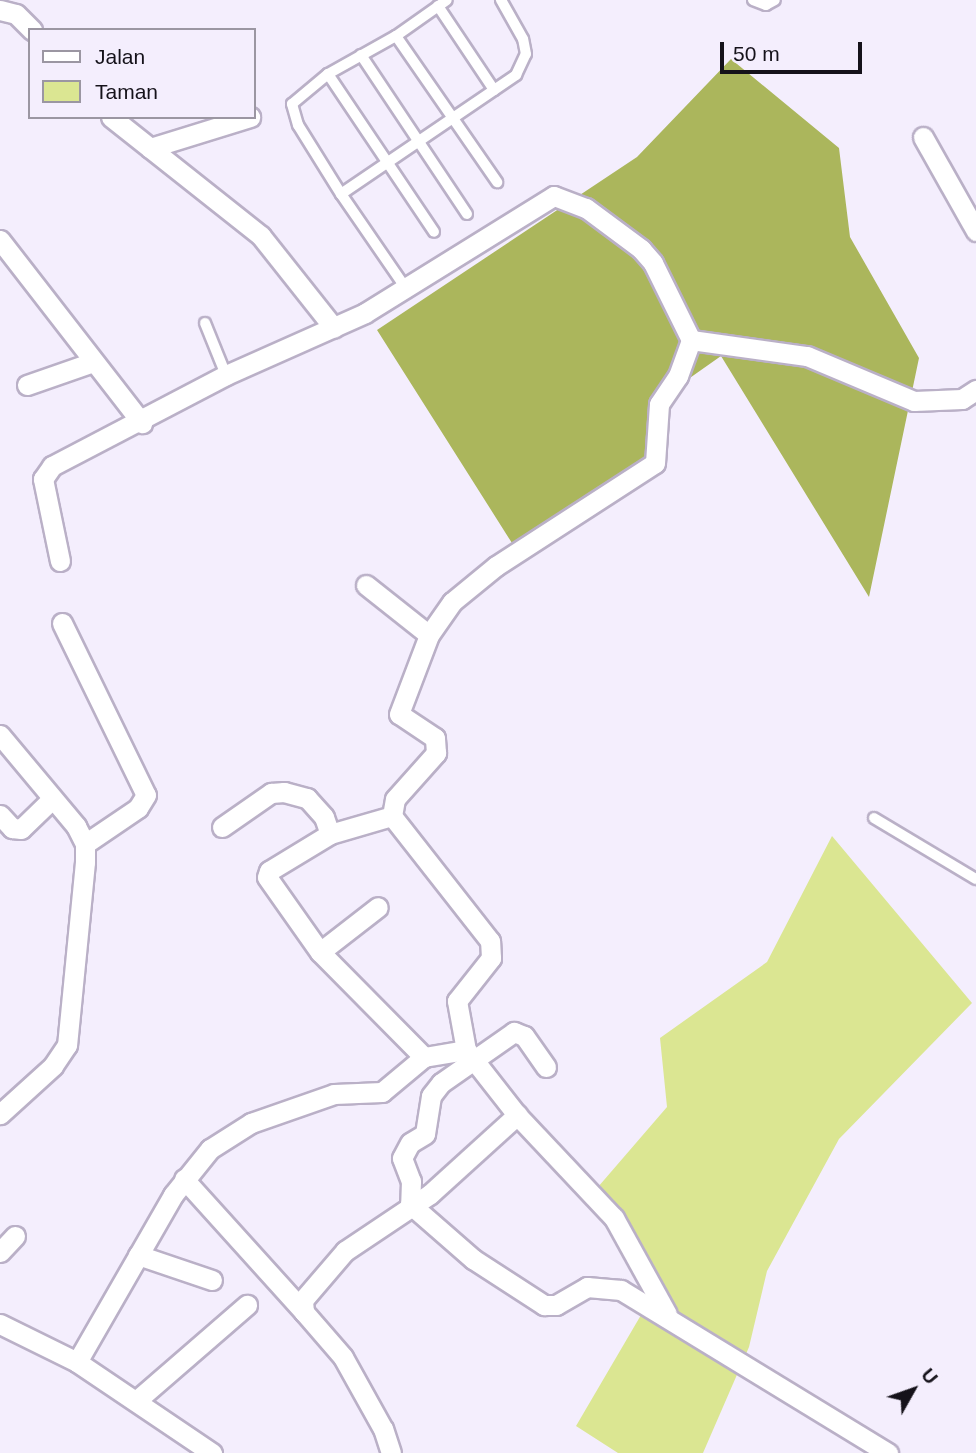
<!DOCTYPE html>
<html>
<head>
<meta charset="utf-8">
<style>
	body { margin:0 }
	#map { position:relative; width:976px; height:1453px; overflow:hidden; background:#f4eefd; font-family:Helvetica,sans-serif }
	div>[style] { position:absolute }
	.green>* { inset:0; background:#dbe692 }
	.forest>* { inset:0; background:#abb65c }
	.roads { filter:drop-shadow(2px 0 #bab0c7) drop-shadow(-2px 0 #bab0c7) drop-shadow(0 2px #bab0c7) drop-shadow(0 -2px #bab0c7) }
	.lane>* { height:10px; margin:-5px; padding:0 5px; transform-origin:5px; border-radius:5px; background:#fff }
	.street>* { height:19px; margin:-9.5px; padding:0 9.5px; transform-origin:9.5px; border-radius:9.5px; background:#fff }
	span { translate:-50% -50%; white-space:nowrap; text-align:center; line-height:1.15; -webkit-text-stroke:6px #f4eefd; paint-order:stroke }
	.legend { position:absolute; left:28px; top:28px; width:228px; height:91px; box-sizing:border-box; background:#f4eefd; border:2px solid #9b96a2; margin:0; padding:9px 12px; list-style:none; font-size:21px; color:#15121a }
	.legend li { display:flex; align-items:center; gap:14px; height:35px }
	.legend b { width:35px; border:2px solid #9b96a2 }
	.north { position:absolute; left:878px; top:1355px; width:70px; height:70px; -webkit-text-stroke:5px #f4eefd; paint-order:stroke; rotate:50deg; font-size:19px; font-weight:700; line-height:28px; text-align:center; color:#15121a }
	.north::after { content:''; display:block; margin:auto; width:24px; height:32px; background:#15121a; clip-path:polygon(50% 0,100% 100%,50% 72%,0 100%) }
	.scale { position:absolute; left:720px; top:42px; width:142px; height:32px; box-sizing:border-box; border:4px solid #15121a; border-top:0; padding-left:9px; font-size:21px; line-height:24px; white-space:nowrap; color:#15121a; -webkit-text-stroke:5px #f4eefd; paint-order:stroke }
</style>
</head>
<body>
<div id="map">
	<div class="green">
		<div style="clip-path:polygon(832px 836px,972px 1003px,839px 1139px,767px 1271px,749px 1347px,703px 1453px,618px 1453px,576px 1426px,658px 1286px,598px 1187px,667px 1107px,660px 1038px,767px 962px)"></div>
	</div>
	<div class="forest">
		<div style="clip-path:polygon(731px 59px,839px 148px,850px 237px,919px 358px,869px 597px,721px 356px,650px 406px,651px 462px,524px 562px,377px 330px,637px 157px)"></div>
	</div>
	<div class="roads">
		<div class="lane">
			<div style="left:753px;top:0;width:14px;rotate:21deg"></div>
			<div style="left:766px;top:5px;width:10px;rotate:-29deg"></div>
			<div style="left:438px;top:6px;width:101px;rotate:56.3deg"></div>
			<div style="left:396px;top:36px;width:178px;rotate:55.3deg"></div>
			<div style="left:361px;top:55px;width:191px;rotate:56.3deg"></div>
			<div style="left:328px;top:74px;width:190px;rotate:56.1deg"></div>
			<div style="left:341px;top:194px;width:212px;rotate:-34.2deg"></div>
			<div style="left:516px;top:75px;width:23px;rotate:-65deg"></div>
			<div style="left:526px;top:54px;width:15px;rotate:-101deg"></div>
			<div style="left:523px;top:39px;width:45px;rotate:-119.4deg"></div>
			<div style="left:405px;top:287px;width:113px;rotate:-124.5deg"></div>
			<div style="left:341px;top:194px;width:81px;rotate:-121.9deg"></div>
			<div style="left:298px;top:125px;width:22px;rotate:-106deg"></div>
			<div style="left:292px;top:104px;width:47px;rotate:-39.8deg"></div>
			<div style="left:328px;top:74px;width:78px;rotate:-29.2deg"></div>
			<div style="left:396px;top:36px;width:62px;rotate:-35.2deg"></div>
			<div style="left:205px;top:323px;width:56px;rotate:68deg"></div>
			<div style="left:874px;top:818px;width:119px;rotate:30.9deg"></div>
		</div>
		<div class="street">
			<div style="left:0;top:10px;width:16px;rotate:14deg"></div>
			<div style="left:16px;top:14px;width:23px;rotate:45deg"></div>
			<div style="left:111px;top:117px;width:191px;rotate:38.4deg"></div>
			<div style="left:261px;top:236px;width:117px;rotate:51.6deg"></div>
			<div style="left:923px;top:137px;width:108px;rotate:60.6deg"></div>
			<div style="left:150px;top:148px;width:105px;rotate:-17.2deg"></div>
			<div style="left:0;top:240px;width:232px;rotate:52.2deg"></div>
			<div style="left:27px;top:385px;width:70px;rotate:-19.2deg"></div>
			<div style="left:60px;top:561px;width:84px;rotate:-101.7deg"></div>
			<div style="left:43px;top:479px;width:16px;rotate:-55deg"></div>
			<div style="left:52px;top:466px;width:196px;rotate:-27.6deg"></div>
			<div style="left:226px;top:375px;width:152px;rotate:-24deg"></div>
			<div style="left:365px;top:313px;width:222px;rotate:-31.8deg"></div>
			<div style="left:554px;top:196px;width:34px;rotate:21deg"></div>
			<div style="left:586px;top:208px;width:69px;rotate:36.7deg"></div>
			<div style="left:641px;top:249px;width:18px;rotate:49deg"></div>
			<div style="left:653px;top:263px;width:86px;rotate:63.7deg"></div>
			<div style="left:691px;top:340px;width:117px;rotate:7.9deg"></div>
			<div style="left:807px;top:356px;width:116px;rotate:22.8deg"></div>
			<div style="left:914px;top:401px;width:48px;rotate:-2.4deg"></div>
			<div style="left:962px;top:399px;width:17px;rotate:-33deg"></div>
			<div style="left:366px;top:585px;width:80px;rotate:38.4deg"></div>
			<div style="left:62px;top:623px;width:191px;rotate:64deg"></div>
			<div style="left:146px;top:795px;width:15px;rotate:122deg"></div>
			<div style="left:138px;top:808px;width:64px;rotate:145.8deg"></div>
			<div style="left:0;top:735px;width:119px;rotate:50.1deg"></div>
			<div style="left:76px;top:826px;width:20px;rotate:63deg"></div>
			<div style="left:85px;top:844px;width:18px;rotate:90deg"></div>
			<div style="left:85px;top:862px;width:184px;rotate:95.6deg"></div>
			<div style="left:67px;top:1045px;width:25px;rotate:124deg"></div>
			<div style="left:53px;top:1066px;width:72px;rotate:137.8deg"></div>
			<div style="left:0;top:815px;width:18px;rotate:47deg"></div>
			<div style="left:12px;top:828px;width:9px;rotate:6deg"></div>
			<div style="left:21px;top:829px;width:43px;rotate:-44.1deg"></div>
			<div style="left:392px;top:816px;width:65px;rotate:163.8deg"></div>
			<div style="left:330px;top:834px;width:71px;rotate:148.8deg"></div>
			<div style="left:269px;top:871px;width:6px;rotate:108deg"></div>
			<div style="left:267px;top:877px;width:92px;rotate:54.8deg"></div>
			<div style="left:320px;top:952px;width:148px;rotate:45.3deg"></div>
			<div style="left:222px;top:827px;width:60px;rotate:-34.8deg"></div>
			<div style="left:271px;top:793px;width:13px;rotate:-4deg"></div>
			<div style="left:284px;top:792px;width:24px;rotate:15deg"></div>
			<div style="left:307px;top:798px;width:25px;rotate:48deg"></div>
			<div style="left:324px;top:817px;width:18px;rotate:71deg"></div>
			<div style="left:320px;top:952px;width:73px;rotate:-37.8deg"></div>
			<div style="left:546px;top:1067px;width:38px;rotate:-125deg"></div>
			<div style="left:524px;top:1036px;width:11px;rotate:-158deg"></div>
			<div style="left:514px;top:1032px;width:89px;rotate:145.1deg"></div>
			<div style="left:441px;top:1083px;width:16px;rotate:128deg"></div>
			<div style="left:431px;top:1096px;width:38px;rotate:99deg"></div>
			<div style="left:425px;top:1134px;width:17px;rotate:149deg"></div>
			<div style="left:410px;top:1143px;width:17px;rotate:118deg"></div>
			<div style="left:402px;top:1158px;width:25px;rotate:69deg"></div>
			<div style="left:411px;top:1181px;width:23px;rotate:92deg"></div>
			<div style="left:410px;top:1204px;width:84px;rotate:41.1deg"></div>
			<div style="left:473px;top:1259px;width:85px;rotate:32.9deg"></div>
			<div style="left:544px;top:1305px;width:12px"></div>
			<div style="left:556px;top:1305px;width:36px;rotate:-30deg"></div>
			<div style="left:587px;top:1287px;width:34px;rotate:5deg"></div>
			<div style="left:621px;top:1290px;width:313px;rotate:31.4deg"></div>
			<div style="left:184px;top:1179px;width:179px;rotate:47.9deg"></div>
			<div style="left:0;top:1252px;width:22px;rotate:-47deg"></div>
			<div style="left:138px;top:1255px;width:78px;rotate:18.7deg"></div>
			<div style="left:667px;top:1314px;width:110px;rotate:-118.9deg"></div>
			<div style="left:614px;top:1218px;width:141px;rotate:-133.3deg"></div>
			<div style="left:517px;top:1115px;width:83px;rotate:-128.1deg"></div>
			<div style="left:466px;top:1050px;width:50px;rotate:-100.4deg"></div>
			<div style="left:457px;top:1001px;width:55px;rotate:-51.7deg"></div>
			<div style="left:491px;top:958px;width:17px;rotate:-93deg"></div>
			<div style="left:490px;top:941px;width:159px;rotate:-128.1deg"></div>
			<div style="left:392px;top:816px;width:17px;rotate:-80deg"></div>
			<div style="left:395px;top:799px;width:62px;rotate:-48.3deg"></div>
			<div style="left:436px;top:753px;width:15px;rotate:-94deg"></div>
			<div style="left:435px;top:738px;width:43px;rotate:-146.3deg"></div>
			<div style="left:399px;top:714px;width:85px;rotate:-69.2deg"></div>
			<div style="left:429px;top:635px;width:40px;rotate:-55.1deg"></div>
			<div style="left:452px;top:602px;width:57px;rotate:-39.3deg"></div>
			<div style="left:496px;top:566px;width:189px;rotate:-32.9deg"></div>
			<div style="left:655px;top:463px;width:59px;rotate:-86.1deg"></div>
			<div style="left:659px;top:404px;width:34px;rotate:-56deg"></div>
			<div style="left:678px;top:376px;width:38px;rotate:-70deg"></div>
			<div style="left:0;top:1324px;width:86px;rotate:26.3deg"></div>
			<div style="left:77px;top:1362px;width:163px;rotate:34deg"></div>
			<div style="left:77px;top:1362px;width:193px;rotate:-60.1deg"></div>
			<div style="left:173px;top:1195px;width:59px;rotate:-51.2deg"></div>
			<div style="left:210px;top:1149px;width:49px;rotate:-32.4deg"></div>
			<div style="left:251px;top:1123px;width:88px;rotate:-19.3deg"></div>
			<div style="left:334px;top:1094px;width:48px;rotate:-2.4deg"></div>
			<div style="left:382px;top:1092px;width:55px;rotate:-39.8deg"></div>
			<div style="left:424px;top:1057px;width:43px;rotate:-9.5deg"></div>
			<div style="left:136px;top:1401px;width:147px;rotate:-40.9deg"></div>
			<div style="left:391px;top:1453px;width:25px;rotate:-108deg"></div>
			<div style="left:383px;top:1429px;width:82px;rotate:-119.1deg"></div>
			<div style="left:343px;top:1357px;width:60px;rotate:-130.9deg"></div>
			<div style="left:304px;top:1312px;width:12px;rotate:-95deg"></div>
			<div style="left:303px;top:1300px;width:65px;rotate:-49.4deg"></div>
			<div style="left:345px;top:1251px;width:102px;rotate:-33.8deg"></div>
			<div style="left:430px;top:1194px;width:118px;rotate:-42.2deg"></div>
		</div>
	</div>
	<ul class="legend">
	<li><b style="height:9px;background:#fff"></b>Jalan</li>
	<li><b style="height:19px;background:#dbe692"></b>Taman</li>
	</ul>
	<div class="north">U</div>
	<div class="scale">50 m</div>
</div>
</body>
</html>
